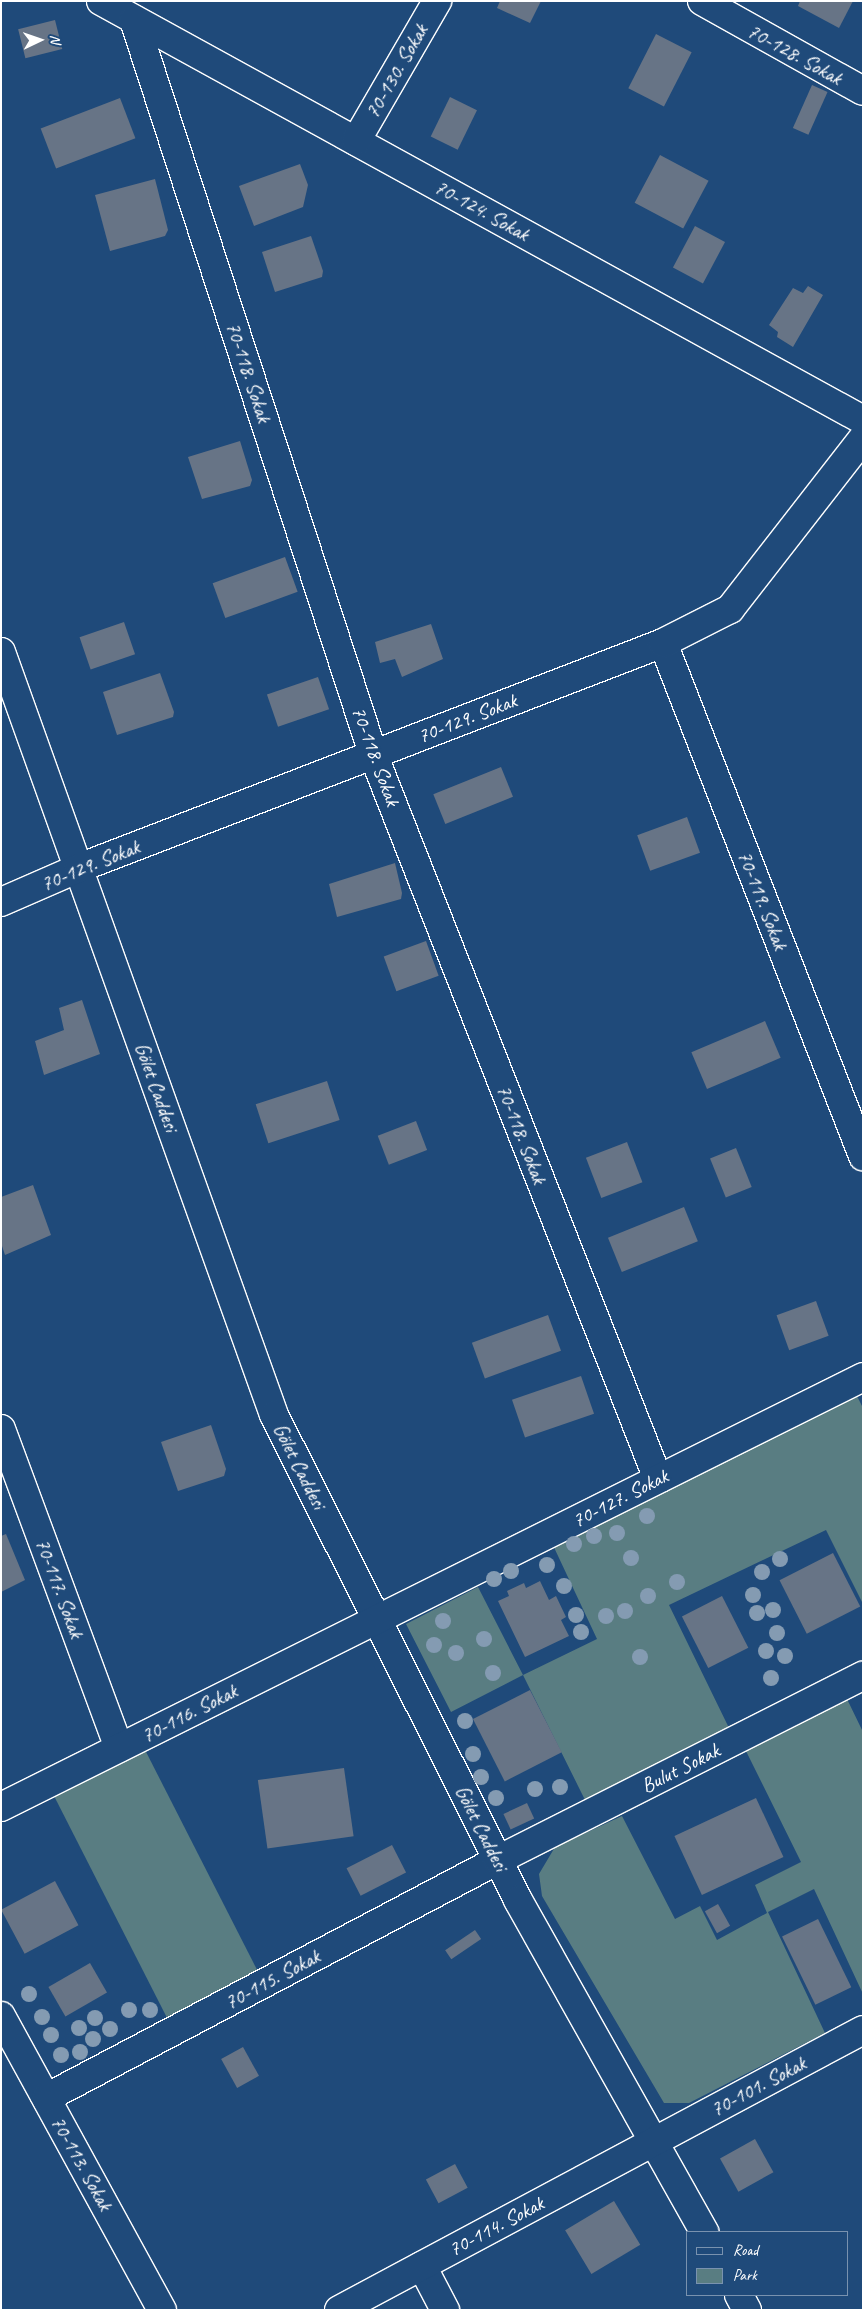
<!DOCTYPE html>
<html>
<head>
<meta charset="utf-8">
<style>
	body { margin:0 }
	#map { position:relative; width:864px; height:2311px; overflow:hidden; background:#1f4a7a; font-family:Caveat,sans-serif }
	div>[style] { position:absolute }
	.green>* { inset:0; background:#597d82; transform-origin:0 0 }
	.building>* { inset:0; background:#677486; transform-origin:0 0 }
	.roads { filter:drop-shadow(1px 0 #fff) drop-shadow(-1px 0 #fff) drop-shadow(0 1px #fff) drop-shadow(0 -1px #fff) }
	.street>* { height:28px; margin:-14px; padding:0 14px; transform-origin:14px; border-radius:14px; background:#1f4a7a }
	.trees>* { width:16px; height:16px; margin:-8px; border-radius:50%; background:#849bb2 }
	span { translate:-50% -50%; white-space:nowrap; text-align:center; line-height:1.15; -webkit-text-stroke:4.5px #1f4a7a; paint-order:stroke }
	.street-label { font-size:21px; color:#fff }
	.frame { position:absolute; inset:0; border:2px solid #fff; pointer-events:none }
	.legend { position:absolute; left:686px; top:2231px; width:162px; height:65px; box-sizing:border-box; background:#1f4a7a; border:1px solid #7992af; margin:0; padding:6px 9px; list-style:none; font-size:15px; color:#fff }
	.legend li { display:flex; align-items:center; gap:10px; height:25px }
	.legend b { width:25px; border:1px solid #7992af }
	.north { position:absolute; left:15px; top:15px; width:50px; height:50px; -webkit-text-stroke:4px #1f4a7a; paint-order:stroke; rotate:87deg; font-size:14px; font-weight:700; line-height:20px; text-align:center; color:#fff }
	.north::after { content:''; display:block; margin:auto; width:18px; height:22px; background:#fff; clip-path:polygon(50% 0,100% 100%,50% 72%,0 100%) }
</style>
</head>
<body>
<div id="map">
	<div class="green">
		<div style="clip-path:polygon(856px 1394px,863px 1408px,863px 1604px,826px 1530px,669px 1605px,729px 1728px,585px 1800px,523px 1675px,451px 1712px,406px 1624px,478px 1587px,523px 1675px,597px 1639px,551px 1541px)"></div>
		<div style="clip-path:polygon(847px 1699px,863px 1732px,863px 1994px,814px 1889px,768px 1912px,825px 2033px,689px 2103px,664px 2103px,542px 1896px,539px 1874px,555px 1847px,622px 1816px,675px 1919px,700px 1906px,717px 1940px,767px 1913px,755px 1885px,801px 1862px,745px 1749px)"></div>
		<div style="left:142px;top:1744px;width:258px;height:102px;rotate:63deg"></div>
	</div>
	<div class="building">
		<div style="clip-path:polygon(500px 1px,541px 1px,530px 23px,497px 8px)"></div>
		<div style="clip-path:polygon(800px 1px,853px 1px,839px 28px,798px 6px)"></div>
		<div style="left:55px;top:20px;width:30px;height:38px;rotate:76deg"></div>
		<div style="left:656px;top:34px;width:40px;height:61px;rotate:27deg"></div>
		<div style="left:812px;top:85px;width:17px;height:47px;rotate:24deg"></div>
		<div style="left:450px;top:97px;width:30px;height:44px;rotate:26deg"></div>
		<div style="left:120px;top:98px;width:43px;height:85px;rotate:69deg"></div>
		<div style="left:660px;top:155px;width:55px;height:54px;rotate:28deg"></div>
		<div style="clip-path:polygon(300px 164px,308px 185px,303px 207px,254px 226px,239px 186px)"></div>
		<div style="clip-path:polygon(155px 179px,168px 230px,165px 236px,110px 251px,95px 195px)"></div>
		<div style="left:695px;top:226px;width:34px;height:47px;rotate:28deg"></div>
		<div style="clip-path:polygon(311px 236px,323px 271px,322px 277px,275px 292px,262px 252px)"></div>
		<div style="clip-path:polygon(808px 286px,823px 295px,793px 347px,777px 337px,778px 332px,769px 325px,793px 288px,803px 293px)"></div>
		<div style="clip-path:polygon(240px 441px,252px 480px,250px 486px,202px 499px,188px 457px)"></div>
		<div style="left:285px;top:557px;width:37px;height:77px;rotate:70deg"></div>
		<div style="left:124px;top:622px;width:34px;height:47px;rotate:71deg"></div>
		<div style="clip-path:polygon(431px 624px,443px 659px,402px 677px,395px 659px,380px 663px,375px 642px)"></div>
		<div style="clip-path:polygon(160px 673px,174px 712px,173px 717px,117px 735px,103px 692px)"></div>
		<div style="left:318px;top:677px;width:34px;height:54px;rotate:71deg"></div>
		<div style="left:501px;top:767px;width:32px;height:73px;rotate:68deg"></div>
		<div style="left:687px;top:817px;width:38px;height:53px;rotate:70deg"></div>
		<div style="clip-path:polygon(395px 863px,402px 893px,401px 899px,337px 917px,329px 884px)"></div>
		<div style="left:426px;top:941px;width:37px;height:45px;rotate:70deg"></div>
		<div style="clip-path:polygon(82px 1000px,100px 1054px,44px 1075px,35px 1041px,64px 1030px,59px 1008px)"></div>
		<div style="left:765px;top:1021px;width:40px;height:80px;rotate:67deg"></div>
		<div style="left:327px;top:1081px;width:41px;height:75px;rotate:72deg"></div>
		<div style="left:416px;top:1121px;width:31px;height:41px;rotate:69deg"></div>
		<div style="left:627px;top:1142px;width:43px;height:44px;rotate:69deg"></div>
		<div style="left:736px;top:1148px;width:42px;height:28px;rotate:68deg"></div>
		<div style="clip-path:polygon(33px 1185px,51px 1235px,5px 1255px,1px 1243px,1px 1197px)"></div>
		<div style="left:684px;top:1207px;width:37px;height:82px;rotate:68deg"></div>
		<div style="left:816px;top:1301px;width:37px;height:42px;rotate:70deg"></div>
		<div style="left:548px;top:1315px;width:38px;height:81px;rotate:70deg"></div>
		<div style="left:581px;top:1376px;width:40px;height:73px;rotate:71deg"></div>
		<div style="clip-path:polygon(211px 1425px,226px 1469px,224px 1476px,178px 1491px,161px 1442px)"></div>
		<div style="clip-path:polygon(6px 1534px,25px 1580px,1px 1592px,1px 1536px)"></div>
		<div style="left:833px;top:1553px;width:60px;height:60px;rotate:63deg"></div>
		<div style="clip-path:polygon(540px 1581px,549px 1600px,556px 1596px,566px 1617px,561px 1620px,569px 1636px,525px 1657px,498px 1601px,509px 1596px,507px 1591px,524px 1583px,526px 1588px)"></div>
		<div style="left:722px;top:1596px;width:58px;height:45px;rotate:63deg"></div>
		<div style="left:530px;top:1690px;width:70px;height:64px;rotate:63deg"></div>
		<div style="left:344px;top:1768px;width:69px;height:87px;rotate:82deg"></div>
		<div style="left:756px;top:1798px;width:65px;height:90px;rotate:65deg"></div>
		<div style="left:527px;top:1803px;width:17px;height:26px;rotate:65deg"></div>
		<div style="left:392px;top:1845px;width:31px;height:51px;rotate:63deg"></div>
		<div style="left:55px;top:1881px;width:50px;height:61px;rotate:62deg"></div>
		<div style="left:718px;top:1904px;width:25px;height:15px;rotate:61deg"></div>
		<div style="left:818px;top:1919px;width:76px;height:40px;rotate:64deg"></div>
		<div style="left:475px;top:1930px;width:11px;height:36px;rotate:56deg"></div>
		<div style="left:90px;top:1963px;width:34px;height:48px;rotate:60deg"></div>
		<div style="left:243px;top:2047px;width:33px;height:25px;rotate:61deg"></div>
		<div style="left:755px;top:2139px;width:38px;height:40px;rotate:61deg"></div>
		<div style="left:455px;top:2164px;width:27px;height:33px;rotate:62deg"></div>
		<div style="left:614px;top:2201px;width:51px;height:57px;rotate:59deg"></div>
	</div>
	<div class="roads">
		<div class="street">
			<div style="left:101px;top:1px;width:870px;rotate:28.81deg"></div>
			<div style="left:702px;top:1px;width:184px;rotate:29.2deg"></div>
			<div style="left:134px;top:20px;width:772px;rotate:71.96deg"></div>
			<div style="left:373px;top:754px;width:779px;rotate:68.54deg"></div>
			<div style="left:356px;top:141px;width:162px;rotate:-59.9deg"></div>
			<div style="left:663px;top:643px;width:551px;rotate:68.7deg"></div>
			<div style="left:1px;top:652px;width:810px;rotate:70.31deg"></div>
			<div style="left:274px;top:1415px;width:543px;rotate:63.29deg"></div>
			<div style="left:518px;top:1900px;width:381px;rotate:60.7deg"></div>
			<div style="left:1px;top:902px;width:85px;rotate:-23.6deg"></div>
			<div style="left:79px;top:868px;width:626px;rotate:-21.07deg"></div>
			<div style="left:663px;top:643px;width:75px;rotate:-26.9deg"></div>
			<div style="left:730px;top:609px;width:217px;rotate:-52.1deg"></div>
			<div style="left:1px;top:1429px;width:340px;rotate:69.7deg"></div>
			<div style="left:1px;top:1807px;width:963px;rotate:-26.51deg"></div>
			<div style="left:1px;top:2016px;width:335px;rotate:61.3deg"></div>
			<div style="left:46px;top:2098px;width:511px;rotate:-27.77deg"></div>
			<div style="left:498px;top:1860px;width:409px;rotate:-26.8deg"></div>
			<div style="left:422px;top:2266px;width:50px;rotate:62.4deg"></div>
			<div style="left:739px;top:2295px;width:17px;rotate:62deg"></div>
			<div style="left:339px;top:2310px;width:594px;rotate:-28.12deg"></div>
		</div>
	</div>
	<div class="trees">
		<div style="left:647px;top:1516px"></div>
		<div style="left:617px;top:1533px"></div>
		<div style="left:594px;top:1536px"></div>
		<div style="left:574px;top:1544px"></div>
		<div style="left:631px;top:1558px"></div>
		<div style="left:780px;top:1559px"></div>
		<div style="left:547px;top:1565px"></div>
		<div style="left:511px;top:1571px"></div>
		<div style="left:762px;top:1572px"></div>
		<div style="left:494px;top:1579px"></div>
		<div style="left:677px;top:1582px"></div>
		<div style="left:564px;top:1586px"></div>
		<div style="left:753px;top:1595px"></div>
		<div style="left:648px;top:1596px"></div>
		<div style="left:773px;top:1610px"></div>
		<div style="left:625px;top:1611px"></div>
		<div style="left:757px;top:1613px"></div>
		<div style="left:576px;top:1615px"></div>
		<div style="left:606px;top:1616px"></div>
		<div style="left:443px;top:1621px"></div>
		<div style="left:581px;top:1632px"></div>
		<div style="left:777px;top:1633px"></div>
		<div style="left:484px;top:1639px"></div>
		<div style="left:434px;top:1645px"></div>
		<div style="left:766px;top:1651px"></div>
		<div style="left:456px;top:1653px"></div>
		<div style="left:785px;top:1656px"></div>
		<div style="left:640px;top:1657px"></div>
		<div style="left:493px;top:1673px"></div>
		<div style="left:771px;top:1678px"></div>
		<div style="left:465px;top:1721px"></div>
		<div style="left:473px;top:1754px"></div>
		<div style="left:481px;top:1777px"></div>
		<div style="left:560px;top:1787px"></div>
		<div style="left:535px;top:1789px"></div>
		<div style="left:496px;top:1798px"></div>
		<div style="left:29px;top:1994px"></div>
		<div style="left:129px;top:2010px"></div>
		<div style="left:150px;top:2010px"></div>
		<div style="left:42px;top:2017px"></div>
		<div style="left:95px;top:2018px"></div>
		<div style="left:79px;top:2028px"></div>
		<div style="left:110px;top:2029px"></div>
		<div style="left:51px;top:2035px"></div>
		<div style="left:93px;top:2039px"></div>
		<div style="left:80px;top:2052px"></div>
		<div style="left:61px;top:2055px"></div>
	</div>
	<div class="street-label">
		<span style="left:795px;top:54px;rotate:29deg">70-128. Sokak</span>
		<span style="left:396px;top:71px;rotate:-60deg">70-130. Sokak</span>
		<span style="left:482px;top:210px;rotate:29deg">70-124. Sokak</span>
		<span style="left:249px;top:372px;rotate:72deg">70-118. Sokak</span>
		<span style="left:467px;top:718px;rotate:-21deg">70-129. Sokak</span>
		<span style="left:376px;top:756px;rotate:70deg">70-118. Sokak</span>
		<span style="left:90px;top:865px;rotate:-22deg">70-129. Sokak</span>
		<span style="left:763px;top:900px;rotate:69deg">70-119. Sokak</span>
		<span style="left:157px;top:1087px;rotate:70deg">Gölet Caddesi</span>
		<span style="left:522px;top:1134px;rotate:69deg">70-118. Sokak</span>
		<span style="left:300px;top:1466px;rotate:63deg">Gölet Caddesi</span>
		<span style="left:620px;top:1498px;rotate:-27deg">70-127. Sokak</span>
		<span style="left:60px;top:1588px;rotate:70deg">70-117. Sokak</span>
		<span style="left:189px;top:1713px;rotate:-27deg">70-116. Sokak</span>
		<span style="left:680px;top:1768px;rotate:-27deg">Bulut Sokak</span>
		<span style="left:482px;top:1828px;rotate:63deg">Gölet Caddesi</span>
		<span style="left:272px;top:1979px;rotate:-28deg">70-115. Sokak</span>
		<span style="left:758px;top:2086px;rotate:-28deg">70-101. Sokak</span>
		<span style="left:82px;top:2163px;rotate:61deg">70-113. Sokak</span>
		<span style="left:496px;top:2226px;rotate:-28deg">70-114. Sokak</span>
	</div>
	<div class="frame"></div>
	<ul class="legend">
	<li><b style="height:6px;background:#1f4a7a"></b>Road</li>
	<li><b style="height:14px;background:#597d82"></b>Park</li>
	</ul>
	<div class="north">N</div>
</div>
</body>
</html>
